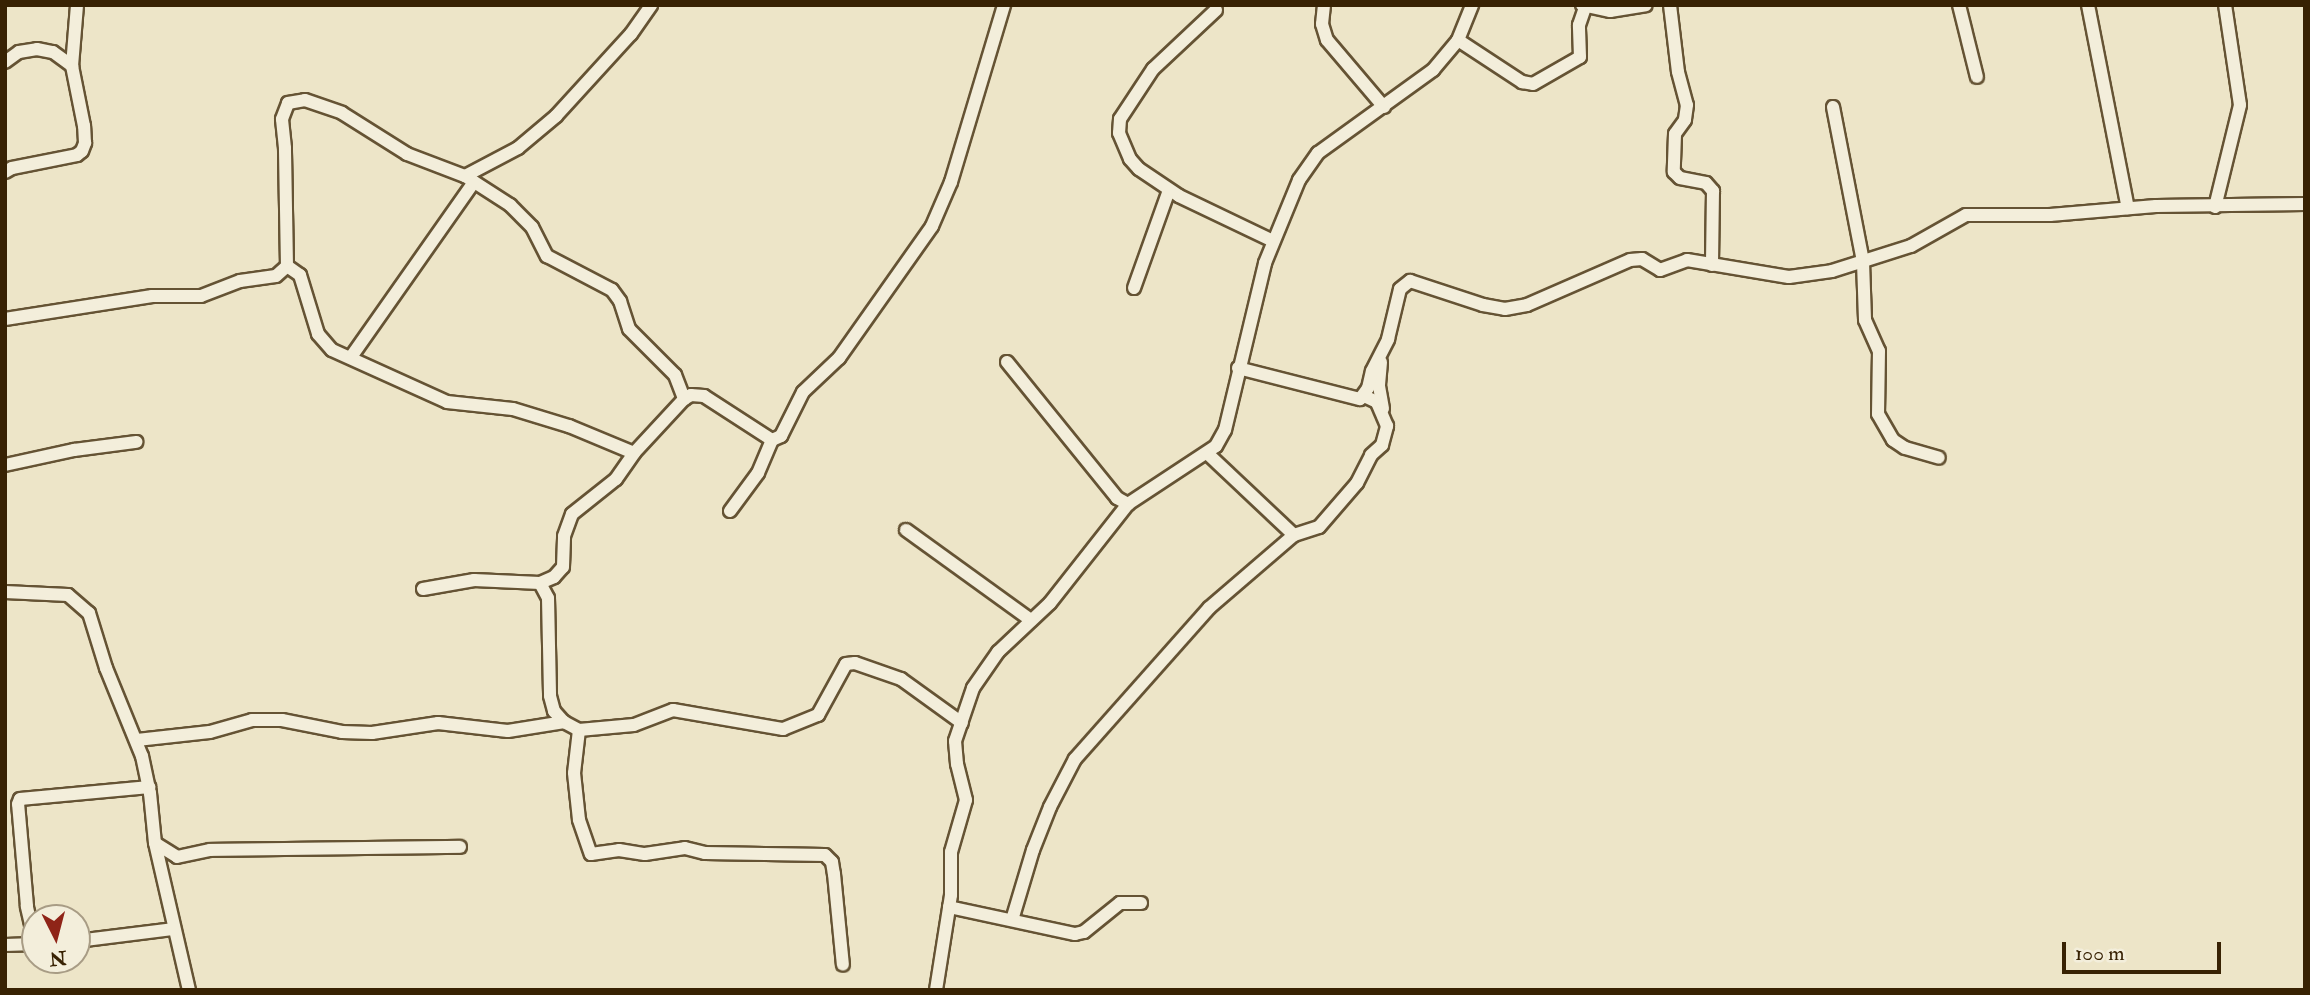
<!DOCTYPE html>
<html>
<head>
<meta charset="utf-8">
<style>
	body { margin:0 }
	#map { position:relative; width:2310px; height:995px; overflow:hidden; background:#ede5c8; font-family:"IM FELL Double Pica",serif }
	div>[style] { position:absolute }
	.roads { filter:drop-shadow(2px 0 #655334) drop-shadow(-2px 0 #655334) drop-shadow(0 2px #655334) drop-shadow(0 -2px #655334) }
	.minor>* { height:12px; margin:-6px; padding:0 6px; transform-origin:6px; border-radius:6px; background:#f3eedb }
	span { translate:-50% -50%; white-space:nowrap; text-align:center; line-height:1.15; -webkit-text-stroke:5px #f3eedb; paint-order:stroke }
	.frame { position:absolute; inset:0; border:7px solid #382203; pointer-events:none }
	.north { position:absolute; left:21px; top:904px; width:70px; height:70px; box-sizing:border-box; background:#f3eedb; border:2px solid #a89c85; border-radius:50%; rotate:174deg; font-size:19px; font-weight:700; line-height:28px; text-align:center; color:#382203 }
	.north::after { content:''; display:block; margin:auto; width:24px; height:32px; background:#8f2418; clip-path:polygon(50% 0,100% 100%,50% 72%,0 100%) }
	.scale { position:absolute; left:2062px; top:942px; width:159px; height:32px; box-sizing:border-box; border:4px solid #382203; border-top:0; padding-left:9px; font-size:21px; line-height:24px; white-space:nowrap; color:#382203; -webkit-text-stroke:5px #f3eedb; paint-order:stroke }
</style>
</head>
<body>
<div id="map">
	<div class="roads">
		<div class="minor">
			<div style="left:1324px;top:5px;width:19px;rotate:96deg"></div>
			<div style="left:1322px;top:24px;width:17px;rotate:73deg"></div>
			<div style="left:1327px;top:40px;width:88px;rotate:49.6deg"></div>
			<div style="left:1582px;top:5px;width:29px;rotate:12deg"></div>
			<div style="left:1610px;top:11px;width:36px;rotate:-9deg"></div>
			<div style="left:1670px;top:5px;width:67px;rotate:83.2deg"></div>
			<div style="left:1678px;top:72px;width:34px;rotate:75deg"></div>
			<div style="left:1687px;top:105px;width:15px;rotate:98deg"></div>
			<div style="left:1685px;top:120px;width:17px;rotate:126deg"></div>
			<div style="left:1675px;top:134px;width:38px;rotate:92deg"></div>
			<div style="left:1674px;top:172px;width:8px;rotate:45deg"></div>
			<div style="left:1680px;top:178px;width:26px;rotate:11deg"></div>
			<div style="left:1706px;top:183px;width:11px;rotate:49deg"></div>
			<div style="left:1713px;top:191px;width:74px;rotate:90.8deg"></div>
			<div style="left:1959px;top:5px;width:74px;rotate:76deg"></div>
			<div style="left:2088px;top:5px;width:207px;rotate:78.9deg"></div>
			<div style="left:1216px;top:10px;width:86px;rotate:136.9deg"></div>
			<div style="left:1153px;top:69px;width:60px;rotate:123.4deg"></div>
			<div style="left:1120px;top:119px;width:14px;rotate:94deg"></div>
			<div style="left:1119px;top:133px;width:28px;rotate:67deg"></div>
			<div style="left:1130px;top:159px;width:13px;rotate:48deg"></div>
			<div style="left:1139px;top:169px;width:48px;rotate:34deg"></div>
			<div style="left:1179px;top:196px;width:104px;rotate:25.6deg"></div>
			<div style="left:1458px;top:40px;width:77px;rotate:33.3deg"></div>
			<div style="left:1522px;top:82px;width:11px;rotate:10deg"></div>
			<div style="left:1533px;top:84px;width:54px;rotate:-29.9deg"></div>
			<div style="left:1580px;top:57px;width:32px;rotate:-92deg"></div>
			<div style="left:1579px;top:25px;width:18px;rotate:-71deg"></div>
			<div style="left:5px;top:62px;width:17px;rotate:-36deg"></div>
			<div style="left:19px;top:52px;width:18px;rotate:-9deg"></div>
			<div style="left:37px;top:49px;width:16px;rotate:11deg"></div>
			<div style="left:53px;top:52px;width:24px;rotate:36deg"></div>
			<div style="left:1833px;top:107px;width:158px;rotate:79deg"></div>
			<div style="left:1863px;top:262px;width:58px;rotate:88deg"></div>
			<div style="left:1865px;top:320px;width:34px;rotate:66deg"></div>
			<div style="left:1879px;top:351px;width:63px;rotate:90.9deg"></div>
			<div style="left:1878px;top:414px;width:30px;rotate:60deg"></div>
			<div style="left:1893px;top:440px;width:14px;rotate:34deg"></div>
			<div style="left:1905px;top:448px;width:35px;rotate:16deg"></div>
			<div style="left:5px;top:172px;width:8px;rotate:-30deg"></div>
			<div style="left:12px;top:168px;width:66px;rotate:-11.3deg"></div>
			<div style="left:77px;top:155px;width:6px;rotate:-39deg"></div>
			<div style="left:82px;top:151px;width:9px;rotate:-69deg"></div>
			<div style="left:85px;top:143px;width:17px;rotate:-93deg"></div>
			<div style="left:84px;top:126px;width:61px;rotate:-101.3deg"></div>
			<div style="left:72px;top:66px;width:61px;rotate:-85.3deg"></div>
			<div style="left:465px;top:176px;width:60px;rotate:-27.8deg"></div>
			<div style="left:518px;top:148px;width:50px;rotate:-40.1deg"></div>
			<div style="left:556px;top:116px;width:111px;rotate:-47.6deg"></div>
			<div style="left:631px;top:34px;width:35px;rotate:-55deg"></div>
			<div style="left:2215px;top:207px;width:105px;rotate:-76.2deg"></div>
			<div style="left:2240px;top:105px;width:101px;rotate:-98.5deg"></div>
			<div style="left:287px;top:266px;width:16px;rotate:35deg"></div>
			<div style="left:300px;top:275px;width:62px;rotate:73deg"></div>
			<div style="left:318px;top:334px;width:21px;rotate:49deg"></div>
			<div style="left:332px;top:350px;width:126px;rotate:24.3deg"></div>
			<div style="left:447px;top:402px;width:66px;rotate:6.1deg"></div>
			<div style="left:513px;top:409px;width:59px;rotate:16.9deg"></div>
			<div style="left:569px;top:426px;width:70px;rotate:22.6deg"></div>
			<div style="left:634px;top:453px;width:74px;rotate:-47.2deg"></div>
			<div style="left:684px;top:399px;width:8px;rotate:-30deg"></div>
			<div style="left:691px;top:395px;width:13px;rotate:4deg"></div>
			<div style="left:704px;top:396px;width:81px;rotate:32.9deg"></div>
			<div style="left:1134px;top:288px;width:104px;rotate:-70.3deg"></div>
			<div style="left:5px;top:319px;width:149px;rotate:-8.9deg"></div>
			<div style="left:152px;top:296px;width:49px"></div>
			<div style="left:201px;top:296px;width:42px;rotate:-21deg"></div>
			<div style="left:240px;top:281px;width:36px;rotate:-8deg"></div>
			<div style="left:276px;top:276px;width:15px;rotate:-42deg"></div>
			<div style="left:287px;top:266px;width:118px;rotate:-91deg"></div>
			<div style="left:285px;top:148px;width:29px;rotate:-96deg"></div>
			<div style="left:282px;top:119px;width:17px;rotate:-69deg"></div>
			<div style="left:288px;top:103px;width:17px;rotate:-10deg"></div>
			<div style="left:305px;top:100px;width:39px;rotate:19deg"></div>
			<div style="left:342px;top:113px;width:77px;rotate:32.2deg"></div>
			<div style="left:407px;top:154px;width:62px;rotate:20.8deg"></div>
			<div style="left:465px;top:176px;width:54px;rotate:32.8deg"></div>
			<div style="left:510px;top:205px;width:31px;rotate:45deg"></div>
			<div style="left:532px;top:227px;width:33px;rotate:63deg"></div>
			<div style="left:547px;top:256px;width:73px;rotate:27.6deg"></div>
			<div style="left:612px;top:290px;width:14px;rotate:54deg"></div>
			<div style="left:620px;top:301px;width:29px;rotate:72deg"></div>
			<div style="left:629px;top:329px;width:65px;rotate:45deg"></div>
			<div style="left:675px;top:375px;width:26px;rotate:69deg"></div>
			<div style="left:351px;top:357px;width:214px;rotate:-54.9deg"></div>
			<div style="left:1007px;top:362px;width:175px;rotate:51deg"></div>
			<div style="left:1117px;top:498px;width:13px;rotate:29deg"></div>
			<div style="left:1381px;top:362px;width:24px;rotate:95deg"></div>
			<div style="left:1379px;top:386px;width:23px;rotate:80deg"></div>
			<div style="left:1238px;top:368px;width:126px;rotate:14.3deg"></div>
			<div style="left:1360px;top:399px;width:14px;rotate:-54deg"></div>
			<div style="left:1368px;top:388px;width:17px;rotate:-77deg"></div>
			<div style="left:1372px;top:371px;width:36px;rotate:-63deg"></div>
			<div style="left:1388px;top:339px;width:51px;rotate:-76.5deg"></div>
			<div style="left:1400px;top:289px;width:13px;rotate:-39deg"></div>
			<div style="left:1410px;top:281px;width:77px;rotate:18.2deg"></div>
			<div style="left:1483px;top:305px;width:22px;rotate:10deg"></div>
			<div style="left:1505px;top:309px;width:22px;rotate:-10deg"></div>
			<div style="left:1527px;top:305px;width:112px;rotate:-23.6deg"></div>
			<div style="left:1630px;top:260px;width:12px;rotate:-5deg"></div>
			<div style="left:1642px;top:259px;width:21px;rotate:31deg"></div>
			<div style="left:1660px;top:270px;width:29px;rotate:-20deg"></div>
			<div style="left:1687px;top:260px;width:103px;rotate:9.5deg"></div>
			<div style="left:1789px;top:277px;width:43px;rotate:-7.9deg"></div>
			<div style="left:1832px;top:271px;width:83px;rotate:-17.6deg"></div>
			<div style="left:1911px;top:246px;width:63px;rotate:-29.4deg"></div>
			<div style="left:1966px;top:215px;width:84px"></div>
			<div style="left:2050px;top:215px;width:106px;rotate:-4.9deg"></div>
			<div style="left:2156px;top:206px;width:149px;rotate:-0.8deg"></div>
			<div style="left:1208px;top:454px;width:118px;rotate:43.3deg"></div>
			<div style="left:5px;top:465px;width:71px;rotate:-12.3deg"></div>
			<div style="left:74px;top:450px;width:63px;rotate:-7.4deg"></div>
			<div style="left:730px;top:511px;width:47px;rotate:-53.6deg"></div>
			<div style="left:758px;top:473px;width:36px;rotate:-67deg"></div>
			<div style="left:772px;top:440px;width:10px;rotate:-24deg"></div>
			<div style="left:781px;top:436px;width:49px;rotate:-63.4deg"></div>
			<div style="left:803px;top:392px;width:50px;rotate:-43.4deg"></div>
			<div style="left:839px;top:358px;width:161px;rotate:-54.8deg"></div>
			<div style="left:932px;top:226px;width:48px;rotate:-66.6deg"></div>
			<div style="left:951px;top:182px;width:185px;rotate:-73.3deg"></div>
			<div style="left:906px;top:530px;width:154px;rotate:35.8deg"></div>
			<div style="left:540px;top:583px;width:15px;rotate:-23deg"></div>
			<div style="left:554px;top:577px;width:13px;rotate:-48deg"></div>
			<div style="left:563px;top:567px;width:31px;rotate:-88deg"></div>
			<div style="left:564px;top:536px;width:23px;rotate:-70deg"></div>
			<div style="left:572px;top:514px;width:56px;rotate:-38.5deg"></div>
			<div style="left:616px;top:479px;width:32px;rotate:-55deg"></div>
			<div style="left:423px;top:589px;width:52px;rotate:-10deg"></div>
			<div style="left:474px;top:580px;width:66px;rotate:2.6deg"></div>
			<div style="left:540px;top:583px;width:17px;rotate:62deg"></div>
			<div style="left:548px;top:598px;width:98px;rotate:88.8deg"></div>
			<div style="left:550px;top:696px;width:16px;rotate:75deg"></div>
			<div style="left:554px;top:711px;width:15px;rotate:48deg"></div>
			<div style="left:5px;top:592px;width:63px;rotate:2.7deg"></div>
			<div style="left:68px;top:595px;width:28px;rotate:41deg"></div>
			<div style="left:89px;top:613px;width:58px;rotate:72.8deg"></div>
			<div style="left:106px;top:668px;width:95px;rotate:67.8deg"></div>
			<div style="left:142px;top:756px;width:38px;rotate:78deg"></div>
			<div style="left:150px;top:793px;width:50px;rotate:84.3deg"></div>
			<div style="left:155px;top:843px;width:151px;rotate:77deg"></div>
			<div style="left:579px;top:730px;width:55px;rotate:-5.2deg"></div>
			<div style="left:634px;top:725px;width:42px;rotate:-21deg"></div>
			<div style="left:673px;top:710px;width:112px;rotate:9.8deg"></div>
			<div style="left:783px;top:729px;width:38px;rotate:-22deg"></div>
			<div style="left:818px;top:715px;width:58px;rotate:-61.2deg"></div>
			<div style="left:846px;top:664px;width:9px;rotate:-6deg"></div>
			<div style="left:855px;top:663px;width:49px;rotate:19.2deg"></div>
			<div style="left:901px;top:679px;width:75px;rotate:35.8deg"></div>
			<div style="left:137px;top:740px;width:73px;rotate:-6.3deg"></div>
			<div style="left:210px;top:732px;width:44px;rotate:-15.9deg"></div>
			<div style="left:252px;top:720px;width:30px"></div>
			<div style="left:282px;top:720px;width:61px;rotate:11.3deg"></div>
			<div style="left:342px;top:732px;width:30px;rotate:2deg"></div>
			<div style="left:372px;top:733px;width:67px;rotate:-8.6deg"></div>
			<div style="left:438px;top:723px;width:70px;rotate:6.5deg"></div>
			<div style="left:508px;top:731px;width:57px;rotate:-9.1deg"></div>
			<div style="left:564px;top:722px;width:17px;rotate:28deg"></div>
			<div style="left:579px;top:730px;width:43px;rotate:96.6deg"></div>
			<div style="left:574px;top:773px;width:47px;rotate:83.9deg"></div>
			<div style="left:579px;top:820px;width:36px;rotate:71deg"></div>
			<div style="left:591px;top:854px;width:28px;rotate:-8deg"></div>
			<div style="left:619px;top:850px;width:26px;rotate:9deg"></div>
			<div style="left:645px;top:854px;width:40px;rotate:-8.5deg"></div>
			<div style="left:685px;top:848px;width:21px;rotate:14deg"></div>
			<div style="left:705px;top:853px;width:120px;rotate:1deg"></div>
			<div style="left:825px;top:855px;width:10px;rotate:45deg"></div>
			<div style="left:832px;top:862px;width:12px;rotate:81deg"></div>
			<div style="left:834px;top:874px;width:91px;rotate:84.4deg"></div>
			<div style="left:155px;top:843px;width:26px;rotate:32deg"></div>
			<div style="left:177px;top:857px;width:34px;rotate:-12deg"></div>
			<div style="left:210px;top:850px;width:250px;rotate:-0.7deg"></div>
			<div style="left:949px;top:907px;width:129px;rotate:12.1deg"></div>
			<div style="left:1075px;top:934px;width:9px;rotate:-13deg"></div>
			<div style="left:1084px;top:932px;width:46px;rotate:-38.9deg"></div>
			<div style="left:1120px;top:903px;width:21px"></div>
			<div style="left:1012px;top:920px;width:73px;rotate:-73.3deg"></div>
			<div style="left:1033px;top:850px;width:46px;rotate:-68.4deg"></div>
			<div style="left:1050px;top:807px;width:54px;rotate:-62.5deg"></div>
			<div style="left:1075px;top:759px;width:202px;rotate:-48.4deg"></div>
			<div style="left:1209px;top:608px;width:112px;rotate:-40.7deg"></div>
			<div style="left:1294px;top:535px;width:26px;rotate:-18deg"></div>
			<div style="left:1319px;top:527px;width:58px;rotate:-49.2deg"></div>
			<div style="left:1357px;top:483px;width:31px;rotate:-63deg"></div>
			<div style="left:1371px;top:455px;width:15px;rotate:-42deg"></div>
			<div style="left:1382px;top:445px;width:20px;rotate:-75deg"></div>
			<div style="left:1387px;top:426px;width:26px;rotate:-113deg"></div>
			<div style="left:1377px;top:402px;width:14px;rotate:-155deg"></div>
			<div style="left:77px;top:941px;width:98px;rotate:-7.1deg"></div>
			<div style="left:35px;top:942px;width:37px;rotate:-103deg"></div>
			<div style="left:27px;top:906px;width:102px;rotate:-95deg"></div>
			<div style="left:18px;top:804px;width:5px;rotate:-68deg"></div>
			<div style="left:20px;top:799px;width:130px;rotate:-5.3deg"></div>
			<div style="left:5px;top:945px;width:30px;rotate:-2deg"></div>
			<div style="left:936px;top:990px;width:96px;rotate:-81deg"></div>
			<div style="left:951px;top:895px;width:43px;rotate:-90deg"></div>
			<div style="left:951px;top:852px;width:54px;rotate:-73.9deg"></div>
			<div style="left:966px;top:800px;width:37px;rotate:-104deg"></div>
			<div style="left:957px;top:764px;width:23px;rotate:-95deg"></div>
			<div style="left:955px;top:741px;width:56px;rotate:-71.2deg"></div>
			<div style="left:973px;top:688px;width:44px;rotate:-55.2deg"></div>
			<div style="left:998px;top:652px;width:71px;rotate:-43.3deg"></div>
			<div style="left:1050px;top:603px;width:126px;rotate:-51.8deg"></div>
			<div style="left:1128px;top:504px;width:105px;rotate:-33.4deg"></div>
			<div style="left:1216px;top:446px;width:18px;rotate:-61deg"></div>
			<div style="left:1225px;top:430px;width:172px;rotate:-76.5deg"></div>
			<div style="left:1265px;top:263px;width:90px;rotate:-67.7deg"></div>
			<div style="left:1299px;top:180px;width:33px;rotate:-55deg"></div>
			<div style="left:1318px;top:153px;width:142px;rotate:-35.8deg"></div>
			<div style="left:1433px;top:70px;width:39px;rotate:-50deg"></div>
			<div style="left:1458px;top:40px;width:38px;rotate:-68deg"></div>
		</div>
	</div>
	<div class="frame"></div>
	<div class="north">N</div>
	<div class="scale">100 m</div>
</div>
</body>
</html>
